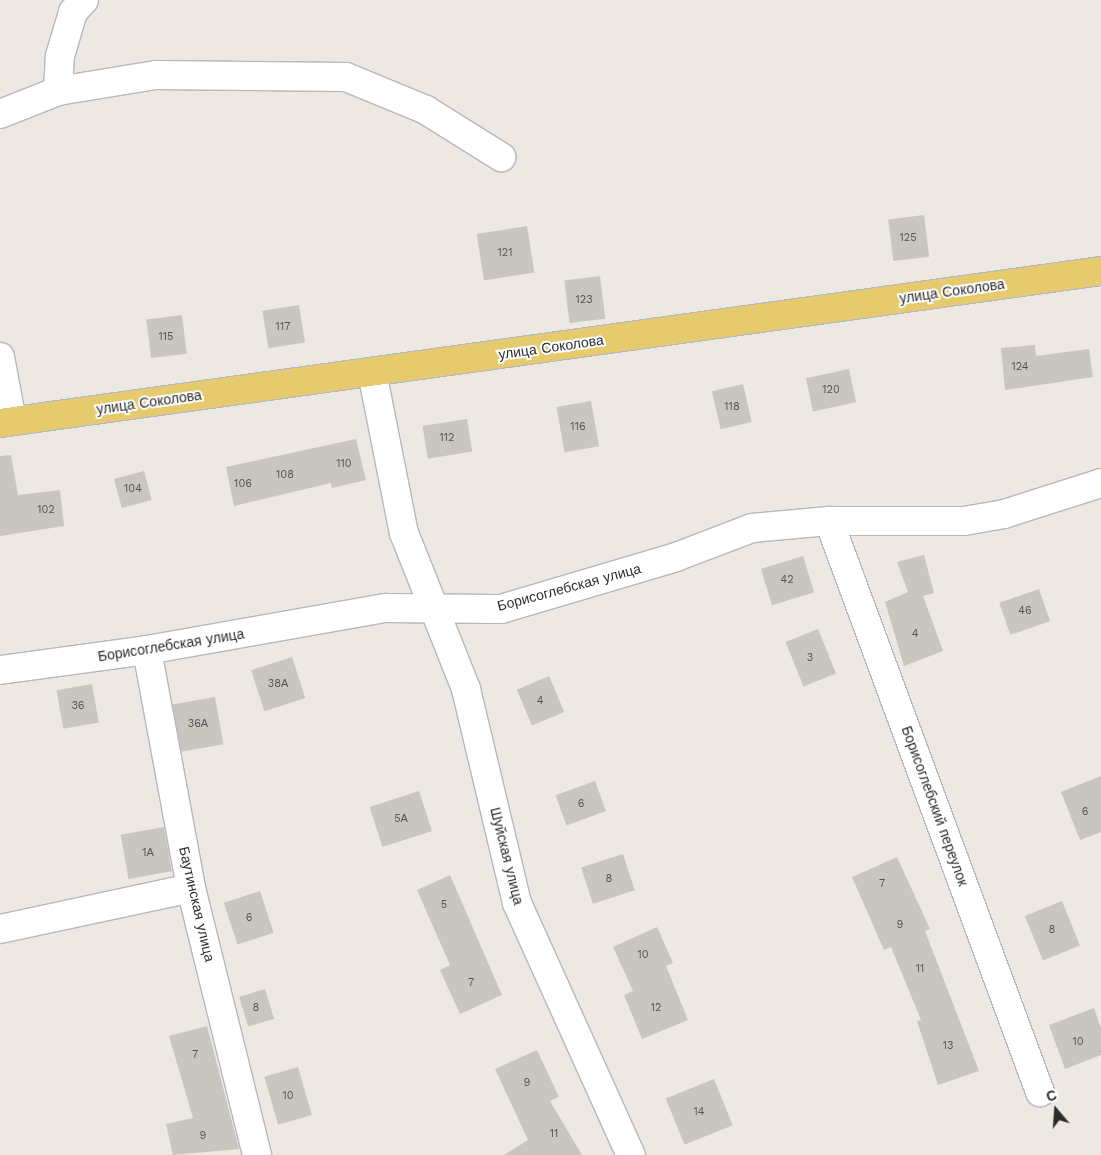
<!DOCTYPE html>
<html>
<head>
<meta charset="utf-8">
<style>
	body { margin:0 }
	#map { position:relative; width:1101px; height:1155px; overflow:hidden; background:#ede8e1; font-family:"Work Sans",sans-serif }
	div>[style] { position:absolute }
	.building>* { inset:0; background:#c9c6bf; transform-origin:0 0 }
	.roads { filter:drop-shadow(1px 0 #b4b7bf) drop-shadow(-1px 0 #b4b7bf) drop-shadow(0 1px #b4b7bf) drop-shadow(0 -1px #b4b7bf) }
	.minor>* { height:28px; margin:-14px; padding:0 14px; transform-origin:14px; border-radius:14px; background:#fff }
	.major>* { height:28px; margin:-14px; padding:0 14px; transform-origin:14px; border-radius:14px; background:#e5cb6e }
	span { translate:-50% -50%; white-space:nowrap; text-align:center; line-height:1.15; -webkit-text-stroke:4px #fff; paint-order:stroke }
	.number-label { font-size:11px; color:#545352 }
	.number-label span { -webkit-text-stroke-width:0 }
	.street-label { font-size:14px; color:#2d2d2d }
	.north { position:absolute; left:1031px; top:1085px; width:50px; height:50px; -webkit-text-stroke:4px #fff; paint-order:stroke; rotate:342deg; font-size:14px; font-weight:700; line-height:20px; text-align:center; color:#2d2d2d }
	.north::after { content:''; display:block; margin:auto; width:18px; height:22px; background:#2d2d2d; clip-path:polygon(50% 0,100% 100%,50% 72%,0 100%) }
</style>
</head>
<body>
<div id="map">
	<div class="building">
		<div style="left:924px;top:215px;width:42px;height:36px;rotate:83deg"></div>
		<div style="left:527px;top:226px;width:47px;height:51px;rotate:81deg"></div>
		<div style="left:600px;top:276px;width:43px;height:36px;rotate:83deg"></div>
		<div style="left:299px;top:305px;width:38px;height:37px;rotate:81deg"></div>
		<div style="left:182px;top:315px;width:39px;height:36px;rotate:83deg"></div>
		<div style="clip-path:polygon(1035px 345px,1036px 356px,1089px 349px,1093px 377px,1005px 390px,1001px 348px)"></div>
		<div style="left:849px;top:369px;width:34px;height:44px;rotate:78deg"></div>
		<div style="left:743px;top:384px;width:39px;height:32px;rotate:77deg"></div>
		<div style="left:591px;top:401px;width:46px;height:35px;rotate:80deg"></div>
		<div style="left:467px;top:419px;width:33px;height:45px;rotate:81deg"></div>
		<div style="clip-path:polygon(356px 439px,366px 480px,332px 488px,331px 483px,234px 506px,226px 467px)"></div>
		<div style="clip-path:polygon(11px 455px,18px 495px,60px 490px,64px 526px,0 536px,0 456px)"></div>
		<div style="left:144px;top:471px;width:30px;height:31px;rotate:75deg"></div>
		<div style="clip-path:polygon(924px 555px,934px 593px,923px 596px,943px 651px,904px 666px,885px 602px,908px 592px,897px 562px)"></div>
		<div style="left:803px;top:556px;width:38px;height:44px;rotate:73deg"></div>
		<div style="left:1039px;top:589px;width:34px;height:42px;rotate:71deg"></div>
		<div style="left:818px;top:629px;width:48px;height:35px;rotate:68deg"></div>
		<div style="left:292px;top:657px;width:43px;height:43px;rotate:72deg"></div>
		<div style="left:549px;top:676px;width:39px;height:35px;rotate:67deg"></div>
		<div style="left:92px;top:684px;width:39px;height:36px;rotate:80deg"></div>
		<div style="left:215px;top:697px;width:48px;height:43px;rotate:80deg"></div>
		<div style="clip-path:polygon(1101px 776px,1101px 832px,1080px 840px,1061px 792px)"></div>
		<div style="left:595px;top:781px;width:32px;height:42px;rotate:70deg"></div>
		<div style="left:419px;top:791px;width:42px;height:52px;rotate:72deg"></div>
		<div style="left:164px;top:827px;width:45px;height:44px;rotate:80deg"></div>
		<div style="left:623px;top:854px;width:38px;height:44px;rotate:72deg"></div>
		<div style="clip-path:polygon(897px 857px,930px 929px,925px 931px,979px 1071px,938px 1085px,917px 1021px,921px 1020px,891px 947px,884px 950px,852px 877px)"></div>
		<div style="clip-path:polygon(450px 875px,502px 995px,460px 1014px,440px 970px,450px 965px,417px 890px)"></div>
		<div style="left:260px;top:891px;width:44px;height:38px;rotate:72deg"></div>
		<div style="left:1062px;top:901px;width:48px;height:40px;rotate:68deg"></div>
		<div style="clip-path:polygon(657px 927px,673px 963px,666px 966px,688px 1020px,642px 1039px,624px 995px,633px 991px,613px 947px)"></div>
		<div style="left:265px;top:989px;width:31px;height:27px;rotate:73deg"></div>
		<div style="clip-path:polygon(1094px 1008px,1101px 1028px,1101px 1055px,1065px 1069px,1049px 1025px)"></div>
		<div style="clip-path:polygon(207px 1026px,239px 1149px,173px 1155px,166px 1124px,193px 1118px,169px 1036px)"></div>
		<div style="clip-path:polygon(537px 1050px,559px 1097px,550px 1101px,582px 1155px,504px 1155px,528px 1140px,495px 1069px)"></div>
		<div style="left:298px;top:1067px;width:50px;height:35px;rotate:74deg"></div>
		<div style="left:714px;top:1079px;width:50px;height:52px;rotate:68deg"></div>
	</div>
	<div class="roads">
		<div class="minor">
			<div style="left:58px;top:91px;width:35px;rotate:-87deg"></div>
			<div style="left:60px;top:56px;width:46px;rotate:-73.5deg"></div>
			<div style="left:73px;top:12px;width:16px;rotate:-47deg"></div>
			<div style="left:0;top:114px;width:62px;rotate:-21.6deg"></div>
			<div style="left:58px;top:91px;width:99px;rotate:-9.3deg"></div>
			<div style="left:156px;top:75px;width:190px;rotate:0.6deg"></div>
			<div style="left:346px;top:77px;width:87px;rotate:22.4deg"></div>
			<div style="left:426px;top:110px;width:89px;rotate:32.1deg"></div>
			<div style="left:0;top:357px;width:65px;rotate:79.4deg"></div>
			<div style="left:372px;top:372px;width:164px;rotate:78.8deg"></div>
			<div style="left:404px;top:533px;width:168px;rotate:68.3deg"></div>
			<div style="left:466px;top:689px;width:220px;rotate:76.6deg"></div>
			<div style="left:517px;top:903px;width:277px;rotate:65.7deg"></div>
			<div style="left:829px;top:521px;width:609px;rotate:69.72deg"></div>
			<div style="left:147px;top:650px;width:242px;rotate:79.5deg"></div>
			<div style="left:191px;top:888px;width:275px;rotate:76.1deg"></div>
			<div style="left:0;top:670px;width:148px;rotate:-7.7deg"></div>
			<div style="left:147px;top:650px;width:243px;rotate:-10deg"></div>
			<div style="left:386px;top:608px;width:115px;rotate:0.5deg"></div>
			<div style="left:501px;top:609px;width:183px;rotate:-16.5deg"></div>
			<div style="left:676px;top:557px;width:81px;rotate:-20.9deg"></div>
			<div style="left:752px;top:528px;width:77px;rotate:-5.2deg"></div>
			<div style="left:829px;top:521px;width:135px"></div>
			<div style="left:964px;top:521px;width:41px;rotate:-9.9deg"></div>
			<div style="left:1004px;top:514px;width:102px;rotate:-17.7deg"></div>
			<div style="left:0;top:929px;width:195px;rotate:-12.1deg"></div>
		</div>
		<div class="major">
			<div style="left:0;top:423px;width:1111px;rotate:-7.86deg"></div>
		</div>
	</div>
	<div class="number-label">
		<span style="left:908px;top:238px">125</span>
		<span style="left:505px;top:253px">121</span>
		<span style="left:584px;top:300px">123</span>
		<span style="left:283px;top:327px">117</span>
		<span style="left:166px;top:337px">115</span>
		<span style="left:1020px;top:367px">124</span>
		<span style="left:831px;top:390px">120</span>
		<span style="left:732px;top:407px">118</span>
		<span style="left:578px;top:427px">116</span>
		<span style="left:447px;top:438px">112</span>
		<span style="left:344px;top:464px">110</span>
		<span style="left:285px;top:475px">108</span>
		<span style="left:243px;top:484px">106</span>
		<span style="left:133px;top:489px">104</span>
		<span style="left:46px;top:510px">102</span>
		<span style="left:787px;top:580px">42</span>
		<span style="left:1025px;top:611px">46</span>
		<span style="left:915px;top:634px">4</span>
		<span style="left:810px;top:658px">3</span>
		<span style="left:278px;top:684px">38А</span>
		<span style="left:540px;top:701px">4</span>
		<span style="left:78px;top:706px">36</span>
		<span style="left:198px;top:724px">36А</span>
		<span style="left:581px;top:804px">6</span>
		<span style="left:1085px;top:812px">6</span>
		<span style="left:401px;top:819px">5А</span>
		<span style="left:148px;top:853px">1А</span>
		<span style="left:609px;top:879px">8</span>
		<span style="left:882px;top:884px">7</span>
		<span style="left:444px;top:905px">5</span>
		<span style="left:249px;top:918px">6</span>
		<span style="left:900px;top:925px">9</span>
		<span style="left:1052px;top:930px">8</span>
		<span style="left:643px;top:955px">10</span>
		<span style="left:920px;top:969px">11</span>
		<span style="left:471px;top:983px">7</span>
		<span style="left:256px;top:1008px">8</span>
		<span style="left:656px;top:1008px">12</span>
		<span style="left:1078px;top:1042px">10</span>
		<span style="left:948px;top:1046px">13</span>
		<span style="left:195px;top:1055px">7</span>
		<span style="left:527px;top:1083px">9</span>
		<span style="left:288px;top:1096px">10</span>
		<span style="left:699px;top:1112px">14</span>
		<span style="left:554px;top:1134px">11</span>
		<span style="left:203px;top:1136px">9</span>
	</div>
	<div class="street-label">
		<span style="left:952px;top:291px;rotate:-8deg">улица Соколова</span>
		<span style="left:551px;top:347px;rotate:-8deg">улица Соколова</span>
		<span style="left:149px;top:402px;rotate:-8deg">улица Соколова</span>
		<span style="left:569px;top:587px;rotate:-15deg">Борисоглебская улица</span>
		<span style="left:171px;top:645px;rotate:-9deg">Борисоглебская улица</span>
		<span style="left:935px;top:806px;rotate:70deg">Борисоглебский переулок</span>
		<span style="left:507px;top:856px;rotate:76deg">Шуйская улица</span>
		<span style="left:197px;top:904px;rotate:77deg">Баутинская улица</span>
	</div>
	<div class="north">С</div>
</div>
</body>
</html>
